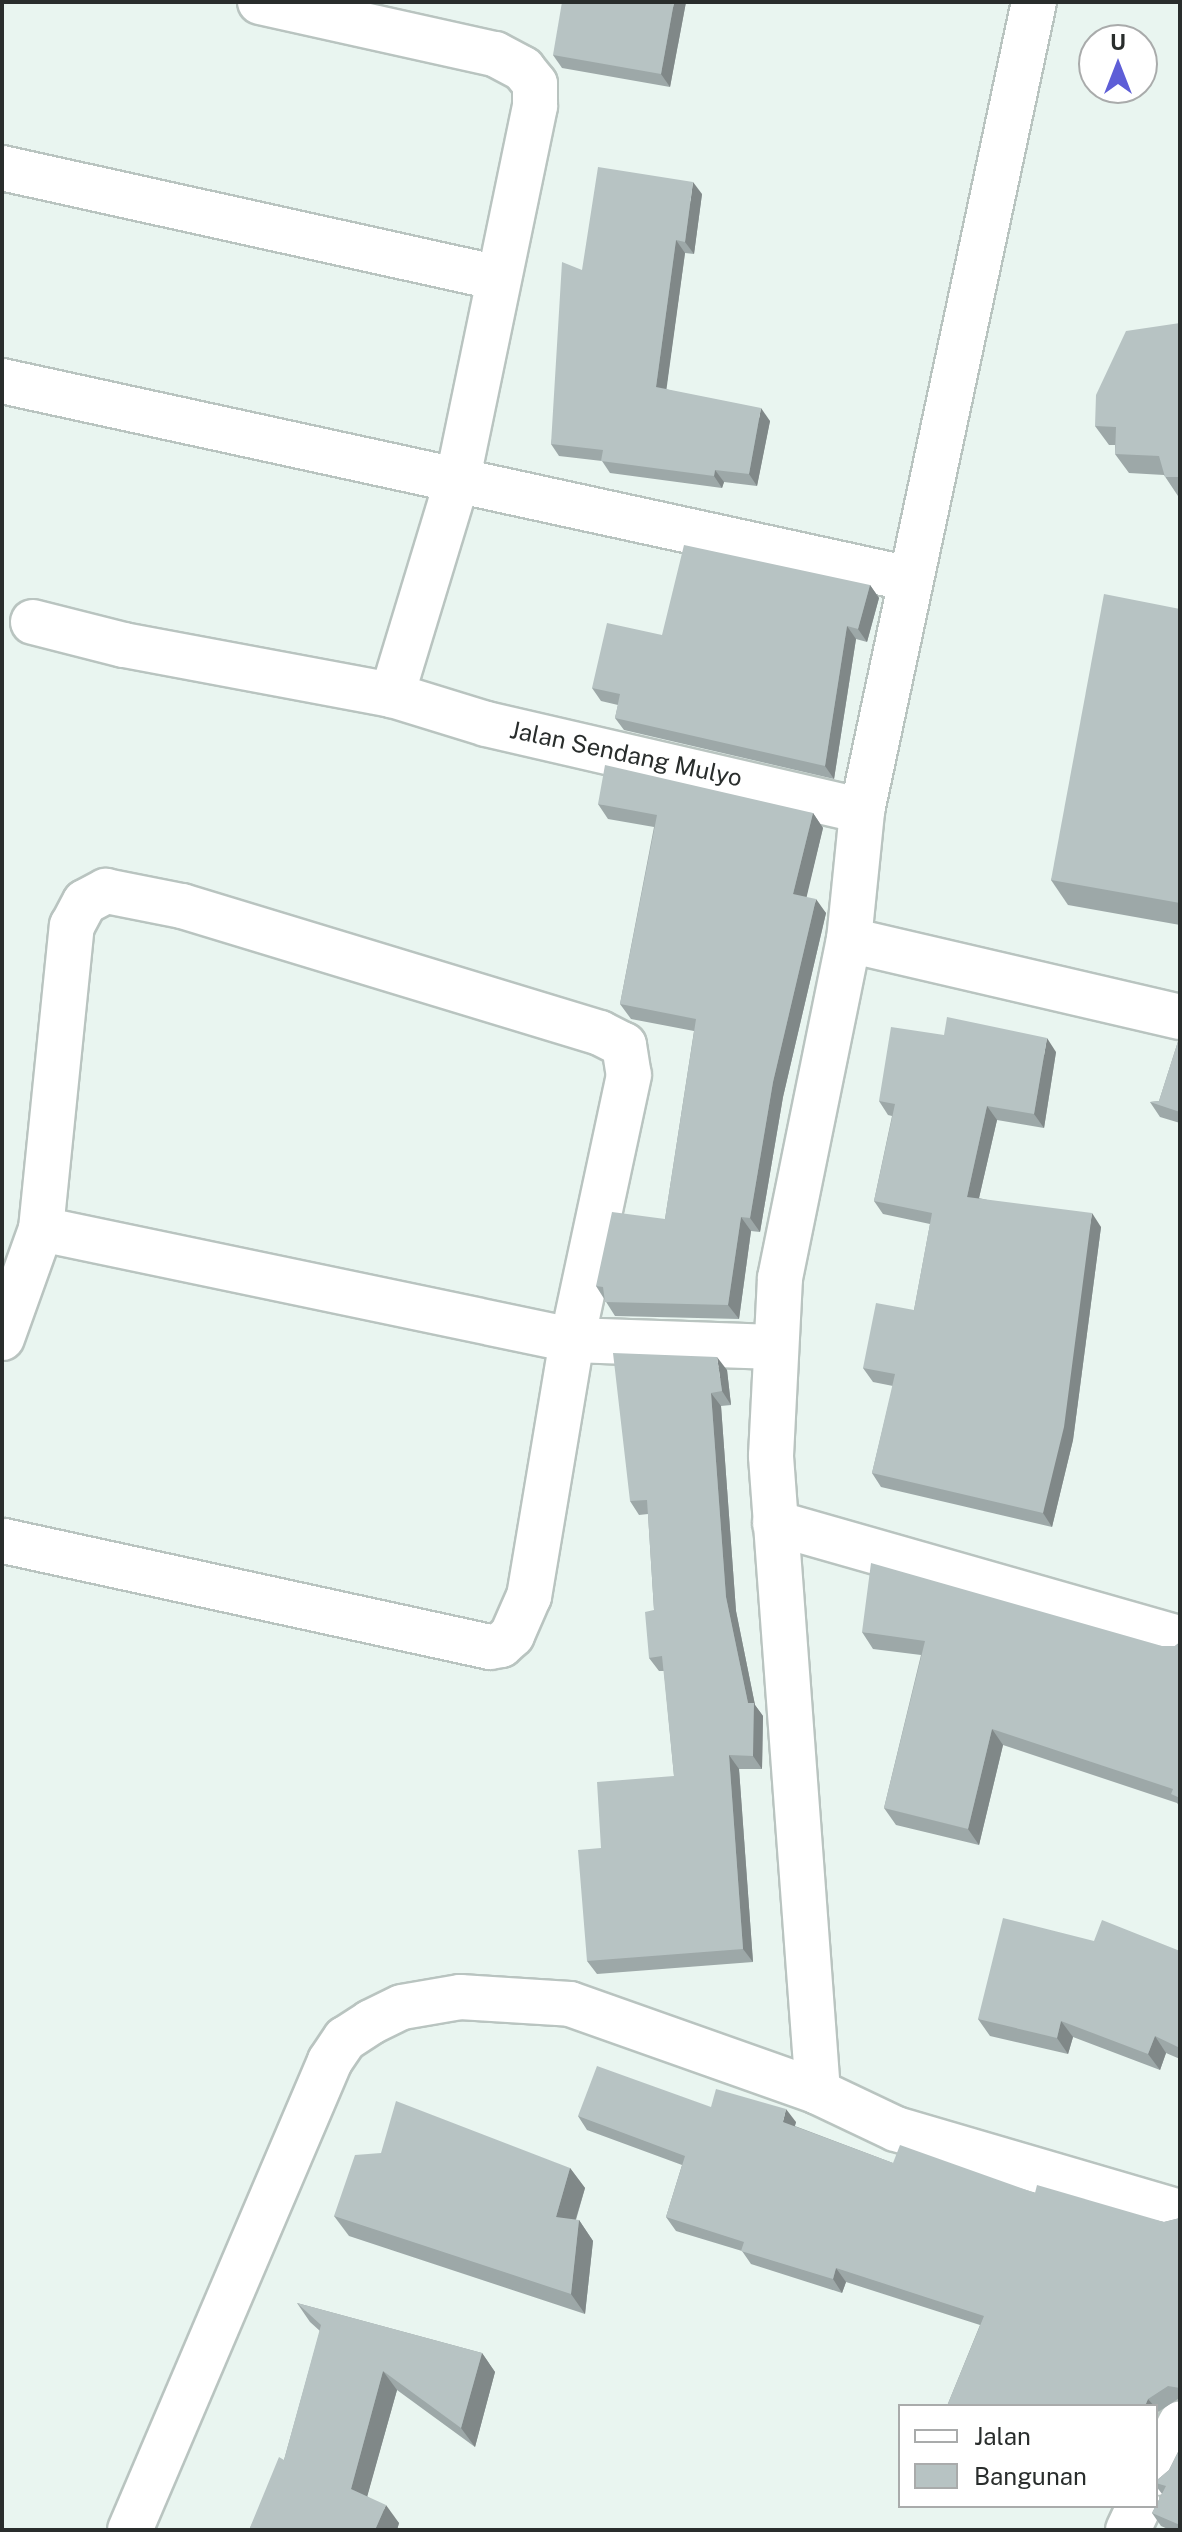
<!DOCTYPE html>
<html>
<head>
<meta charset="utf-8">
<style>
	body { margin:0 }
	#map { position:relative; width:1182px; height:2532px; overflow:hidden; background:#e9f5f0; font-family:"Public Sans",sans-serif }
	div>[style] { position:absolute }
	.roads { filter:drop-shadow(2px 0 #b9c4c0) drop-shadow(-2px 0 #b9c4c0) drop-shadow(0 2px #b9c4c0) drop-shadow(0 -2px #b9c4c0) }
	.street>* { height:44px; margin:-22px; padding:0 22px; transform-origin:22px; border-radius:22px; background:#fff }
	.wall>* { inset:0; background:#9da8a8 }
	.shaded-wall>* { inset:0; background:#808888 }
	.building>* { inset:0; background:#b7c3c3 }
	span { translate:-50% -50%; white-space:nowrap; text-align:center; line-height:1.15; -webkit-text-stroke:6px #fff; paint-order:stroke }
	.street-label { font-size:24px; color:#292d2c }
	.frame { position:absolute; inset:0; border:4px solid #292d2c; pointer-events:none }
	.legend { position:absolute; left:898px; top:2404px; width:260px; height:104px; box-sizing:border-box; background:#fff; border:2px solid #a9abab; margin:0; padding:10px 14px; list-style:none; font-size:24px; color:#292d2c }
	.legend li { display:flex; align-items:center; gap:16px; height:40px }
	.legend b { width:40px; border:2px solid #a9abab }
	.north { position:absolute; left:1078px; top:24px; width:80px; height:80px; box-sizing:border-box; background:#fff; border:2px solid #a9abab; border-radius:50%; rotate:0deg; font-size:22px; font-weight:700; line-height:32px; text-align:center; color:#292d2c }
	.north::after { content:''; display:block; margin:auto; width:28px; height:36px; background:#5e5ed7; clip-path:polygon(50% 0,100% 100%,50% 72%,0 100%) }
</style>
</head>
<body>
<div id="map">
	<div class="roads">
		<div class="street">
			<div style="left:260px;top:2px;width:241px;rotate:12.5deg"></div>
			<div style="left:495px;top:54px;width:32px;rotate:28deg"></div>
			<div style="left:523px;top:69px;width:19px;rotate:51deg"></div>
			<div style="left:535px;top:84px;width:22px;rotate:90deg"></div>
			<div style="left:535px;top:106px;width:383px;rotate:101.7deg"></div>
			<div style="left:457px;top:481px;width:224px;rotate:106.9deg"></div>
			<div style="left:2px;top:168px;width:509px;rotate:12.48deg"></div>
			<div style="left:2px;top:381px;width:929px;rotate:12.3deg"></div>
			<div style="left:33px;top:622px;width:94px;rotate:14.2deg"></div>
			<div style="left:124px;top:645px;width:273px;rotate:10.6deg"></div>
			<div style="left:392px;top:695px;width:98px;rotate:17.1deg"></div>
			<div style="left:486px;top:724px;width:386px;rotate:13deg"></div>
			<div style="left:849px;top:940px;width:340px;rotate:13.1deg"></div>
			<div style="left:41px;top:1229px;width:542px;rotate:11.81deg"></div>
			<div style="left:572px;top:1340px;width:203px;rotate:2deg"></div>
			<div style="left:2px;top:1338px;width:116px;rotate:-70.3deg"></div>
			<div style="left:41px;top:1229px;width:305px;rotate:-84.2deg"></div>
			<div style="left:72px;top:926px;width:27px;rotate:-62deg"></div>
			<div style="left:85px;top:902px;width:24px;rotate:-28deg"></div>
			<div style="left:106px;top:891px;width:77px;rotate:11.2deg"></div>
			<div style="left:182px;top:906px;width:437px;rotate:16.9deg"></div>
			<div style="left:600px;top:1033px;width:27px;rotate:27deg"></div>
			<div style="left:624px;top:1045px;width:30px;rotate:81deg"></div>
			<div style="left:629px;top:1075px;width:271px;rotate:102.1deg"></div>
			<div style="left:572px;top:1340px;width:260px;rotate:99.5deg"></div>
			<div style="left:529px;top:1596px;width:43px;rotate:113.6deg"></div>
			<div style="left:512px;top:1635px;width:15px;rotate:138deg"></div>
			<div style="left:501px;top:1645px;width:11px;rotate:170deg"></div>
			<div style="left:490px;top:1647px;width:499px;rotate:-167.7deg"></div>
			<div style="left:775px;top:1523px;width:421px;rotate:15.9deg"></div>
			<div style="left:818px;top:2092px;width:86px;rotate:25.4deg"></div>
			<div style="left:896px;top:2129px;width:296px;rotate:16.3deg"></div>
			<div style="left:1156px;top:2473px;width:55px;rotate:-63.9deg"></div>
			<div style="left:130px;top:2530px;width:510px;rotate:-66.9deg"></div>
			<div style="left:330px;top:2061px;width:27px;rotate:-56deg"></div>
			<div style="left:345px;top:2039px;width:31px;rotate:-33deg"></div>
			<div style="left:371px;top:2022px;width:34px;rotate:-26deg"></div>
			<div style="left:402px;top:2007px;width:59px;rotate:-9.8deg"></div>
			<div style="left:460px;top:1997px;width:110px;rotate:3.6deg"></div>
			<div style="left:570px;top:2004px;width:263px;rotate:19.5deg"></div>
			<div style="left:818px;top:2092px;width:638px;rotate:-94.23deg"></div>
			<div style="left:771px;top:1456px;width:178px;rotate:-87.1deg"></div>
			<div style="left:780px;top:1278px;width:345px;rotate:-78.5deg"></div>
			<div style="left:849px;top:940px;width:130px;rotate:-84.2deg"></div>
			<div style="left:862px;top:811px;width:827px;rotate:-78deg"></div>
			<div style="left:1128px;top:2530px;width:26px;rotate:-65deg"></div>
		</div>
	</div>
	<div class="wall">
		<div style="clip-path:polygon(686px 2px,670px 87px,562px 68px,553px 55px)"></div>
		<div style="clip-path:polygon(702px 194px,694px 254px,685px 253px,666px 389px,770px 421px,757px 486px,724px 482px,722px 488px,610px 473px,602px 461px,559px 456px,551px 444px,582px 270px)"></div>
		<div style="clip-path:polygon(1180px 323px,1180px 496px,1178px 496px,1164px 475px,1129px 473px,1115px 454px,1115px 445px,1109px 445px,1095px 426px)"></div>
		<div style="clip-path:polygon(870px 585px,879px 598px,867px 642px,856px 639px,834px 779px,624px 730px,615px 718px,618px 705px,601px 701px,592px 688px,662px 635px)"></div>
		<div style="clip-path:polygon(1180px 609px,1180px 925px,1068px 905px,1051px 880px)"></div>
		<div style="clip-path:polygon(598px 804px,813px 813px,823px 828px,806px 897px,826px 913px,783px 1097px,760px 1232px,751px 1231px,739px 1319px,615px 1316px,596px 1286px,665px 1219px,694px 1031px,631px 1019px,620px 1004px,654px 827px,608px 819px)"></div>
		<div style="clip-path:polygon(1180px 1035px,1180px 1123px,1160px 1117px,1150px 1102px,1159px 1101px)"></div>
		<div style="clip-path:polygon(1056px 1052px,1044px 1128px,997px 1120px,979px 1198px,1101px 1227px,1073px 1440px,1052px 1527px,881px 1487px,872px 1473px,893px 1386px,873px 1382px,863px 1368px,914px 1310px,930px 1224px,883px 1214px,874px 1201px,892px 1116px,888px 1115px,879px 1101px)"></div>
		<div style="clip-path:polygon(727px 1370px,731px 1405px,721px 1406px,736px 1611px,755px 1705px,763px 1716px,762px 1769px,739px 1769px,753px 1962px,597px 1974px,587px 1961px,674px 1776px,664px 1671px,659px 1671px,649px 1658px,654px 1610px,648px 1514px,639px 1515px,630px 1501px)"></div>
		<div style="clip-path:polygon(862px 1632px,1162px 1646px,1175px 1646px,1180px 1642px,1180px 1807px,1177px 1803px,1003px 1745px,979px 1845px,896px 1825px,884px 1808px,921px 1655px,873px 1649px)"></div>
		<div style="clip-path:polygon(1094px 1941px,1180px 1951px,1180px 2059px,1166px 2053px,1160px 2070px,1073px 2037px,1068px 2054px,990px 2036px,978px 2019px)"></div>
		<div style="clip-path:polygon(711px 2107px,796px 2122px,795px 2126px,893px 2163px,1035px 2193px,1164px 2222px,1180px 2218px,1180px 2400px,1178px 2399px,1158px 2412px,1156px 2416px,1156px 2406px,947px 2406px,980px 2325px,846px 2282px,842px 2293px,751px 2264px,742px 2251px,676px 2231px,666px 2217px,682px 2165px,587px 2130px,578px 2116px)"></div>
		<div style="clip-path:polygon(570px 2168px,585px 2188px,576px 2220px,579px 2220px,593px 2241px,585px 2314px,349px 2236px,334px 2216px)"></div>
		<div style="clip-path:polygon(297px 2303px,482px 2353px,495px 2372px,475px 2447px,397px 2390px,367px 2496px,399px 2523px,397px 2530px,249px 2530px,284px 2460px,320px 2331px,310px 2322px)"></div>
		<div style="clip-path:polygon(1180px 2448px,1180px 2530px,1170px 2530px,1161px 2526px,1152px 2513px,1162px 2494px,1156px 2486px,1156px 2481px,1169px 2470px)"></div>
	</div>
	<div class="shaded-wall">
		<div style="clip-path:polygon(674px 2px,686px 2px,670px 87px,661px 74px)"></div>
		<div style="clip-path:polygon(693px 182px,702px 194px,694px 254px,685px 242px)"></div>
		<div style="clip-path:polygon(676px 240px,685px 253px,665px 400px,656px 387px)"></div>
		<div style="clip-path:polygon(761px 408px,770px 421px,757px 486px,749px 474px)"></div>
		<div style="clip-path:polygon(715px 470px,724px 482px,722px 488px,714px 476px)"></div>
		<div style="clip-path:polygon(870px 585px,879px 598px,867px 642px,858px 629px)"></div>
		<div style="clip-path:polygon(847px 626px,856px 639px,834px 779px,825px 766px)"></div>
		<div style="clip-path:polygon(813px 813px,823px 828px,804px 908px,793px 894px)"></div>
		<div style="clip-path:polygon(816px 899px,826px 913px,783px 1097px,760px 1232px,750px 1218px,773px 1082px)"></div>
		<div style="clip-path:polygon(1047px 1038px,1056px 1052px,1044px 1128px,1034px 1114px)"></div>
		<div style="clip-path:polygon(987px 1106px,997px 1120px,976px 1211px,967px 1197px)"></div>
		<div style="clip-path:polygon(1092px 1213px,1101px 1227px,1073px 1440px,1052px 1527px,1043px 1513px)"></div>
		<div style="clip-path:polygon(741px 1217px,751px 1231px,739px 1319px,728px 1305px)"></div>
		<div style="clip-path:polygon(717px 1357px,727px 1370px,731px 1405px,722px 1391px)"></div>
		<div style="clip-path:polygon(711px 1393px,721px 1406px,736px 1611px,755px 1705px,763px 1716px,762px 1769px,753px 1756px,748px 1703px,726px 1597px)"></div>
		<div style="clip-path:polygon(992px 1729px,1003px 1745px,979px 1845px,968px 1829px)"></div>
		<div style="clip-path:polygon(729px 1755px,739px 1769px,753px 1962px,743px 1949px)"></div>
		<div style="clip-path:polygon(1061px 2021px,1073px 2037px,1068px 2054px,1057px 2038px)"></div>
		<div style="clip-path:polygon(1155px 2036px,1166px 2053px,1160px 2070px,1148px 2054px)"></div>
		<div style="clip-path:polygon(786px 2109px,796px 2122px,792px 2135px,783px 2122px)"></div>
		<div style="clip-path:polygon(570px 2168px,585px 2188px,570px 2238px,556px 2217px)"></div>
		<div style="clip-path:polygon(579px 2220px,593px 2241px,585px 2314px,571px 2294px)"></div>
		<div style="clip-path:polygon(836px 2268px,846px 2282px,842px 2293px,833px 2279px)"></div>
		<div style="clip-path:polygon(482px 2353px,495px 2372px,475px 2447px,461px 2428px)"></div>
		<div style="clip-path:polygon(383px 2371px,397px 2390px,364px 2508px,351px 2489px)"></div>
		<div style="clip-path:polygon(1148px 2399px,1154px 2406px,1145px 2406px)"></div>
		<div style="clip-path:polygon(386px 2505px,399px 2523px,397px 2530px,375px 2530px)"></div>
	</div>
	<div class="building">
		<div style="clip-path:polygon(562px 2px,674px 2px,661px 74px,553px 55px)"></div>
		<div style="clip-path:polygon(598px 167px,693px 182px,685px 242px,676px 240px,656px 387px,761px 408px,749px 474px,715px 470px,714px 476px,601px 461px,603px 450px,551px 444px,562px 262px,582px 270px)"></div>
		<div style="clip-path:polygon(1180px 323px,1180px 477px,1165px 477px,1159px 456px,1115px 454px,1116px 427px,1095px 426px,1096px 395px,1126px 331px)"></div>
		<div style="clip-path:polygon(684px 545px,870px 585px,858px 629px,847px 626px,825px 766px,615px 718px,620px 694px,592px 688px,607px 623px,662px 635px)"></div>
		<div style="clip-path:polygon(1104px 594px,1180px 609px,1180px 903px,1051px 880px)"></div>
		<div style="clip-path:polygon(605px 765px,813px 813px,793px 894px,816px 899px,773px 1082px,750px 1218px,741px 1217px,728px 1305px,605px 1302px,603px 1287px,596px 1286px,612px 1212px,665px 1219px,696px 1019px,620px 1004px,657px 815px,598px 804px)"></div>
		<div style="clip-path:polygon(947px 1017px,1047px 1038px,1034px 1114px,987px 1106px,967px 1197px,1092px 1213px,1064px 1427px,1043px 1513px,872px 1473px,895px 1374px,863px 1368px,876px 1303px,914px 1310px,932px 1213px,874px 1201px,895px 1104px,879px 1101px,891px 1027px,944px 1035px)"></div>
		<div style="clip-path:polygon(1180px 1035px,1180px 1112px,1150px 1102px,1159px 1101px)"></div>
		<div style="clip-path:polygon(613px 1353px,717px 1357px,722px 1391px,711px 1393px,726px 1597px,748px 1703px,754px 1703px,753px 1756px,729px 1755px,743px 1949px,587px 1961px,578px 1850px,601px 1848px,597px 1782px,674px 1776px,662px 1656px,649px 1658px,645px 1612px,654px 1610px,647px 1500px,630px 1501px)"></div>
		<div style="clip-path:polygon(871px 1563px,1162px 1646px,1175px 1646px,1180px 1642px,1180px 1798px,1171px 1794px,1173px 1789px,992px 1729px,968px 1829px,884px 1808px,925px 1641px,862px 1632px)"></div>
		<div style="clip-path:polygon(1003px 1918px,1094px 1941px,1102px 1920px,1180px 1951px,1180px 2048px,1155px 2036px,1148px 2054px,1061px 2021px,1057px 2038px,978px 2019px)"></div>
		<div style="clip-path:polygon(597px 2066px,711px 2107px,716px 2089px,786px 2109px,783px 2122px,893px 2163px,900px 2145px,1035px 2193px,1037px 2185px,1164px 2222px,1180px 2218px,1180px 2388px,1168px 2386px,1148px 2399px,1145px 2406px,947px 2406px,984px 2316px,836px 2268px,833px 2279px,741px 2251px,744px 2242px,666px 2217px,685px 2156px,578px 2116px)"></div>
		<div style="clip-path:polygon(396px 2101px,570px 2168px,556px 2217px,579px 2220px,571px 2294px,334px 2216px,355px 2155px,381px 2153px)"></div>
		<div style="clip-path:polygon(297px 2303px,482px 2353px,461px 2428px,383px 2371px,351px 2489px,386px 2505px,375px 2530px,249px 2530px,279px 2457px,284px 2460px,321px 2325px)"></div>
		<div style="clip-path:polygon(1180px 2448px,1180px 2525px,1152px 2513px,1166px 2486px,1156px 2483px,1156px 2481px,1169px 2470px)"></div>
	</div>
	<div class="street-label">
		<span style="left:626px;top:754px;rotate:12deg">Jalan Sendang Mulyo</span>
	</div>
	<div class="frame"></div>
	<ul class="legend">
	<li><b style="height:10px;background:#fff"></b>Jalan</li>
	<li><b style="height:22px;background:#b7c3c3"></b>Bangunan</li>
	</ul>
	<div class="north">U</div>
</div>
</body>
</html>
